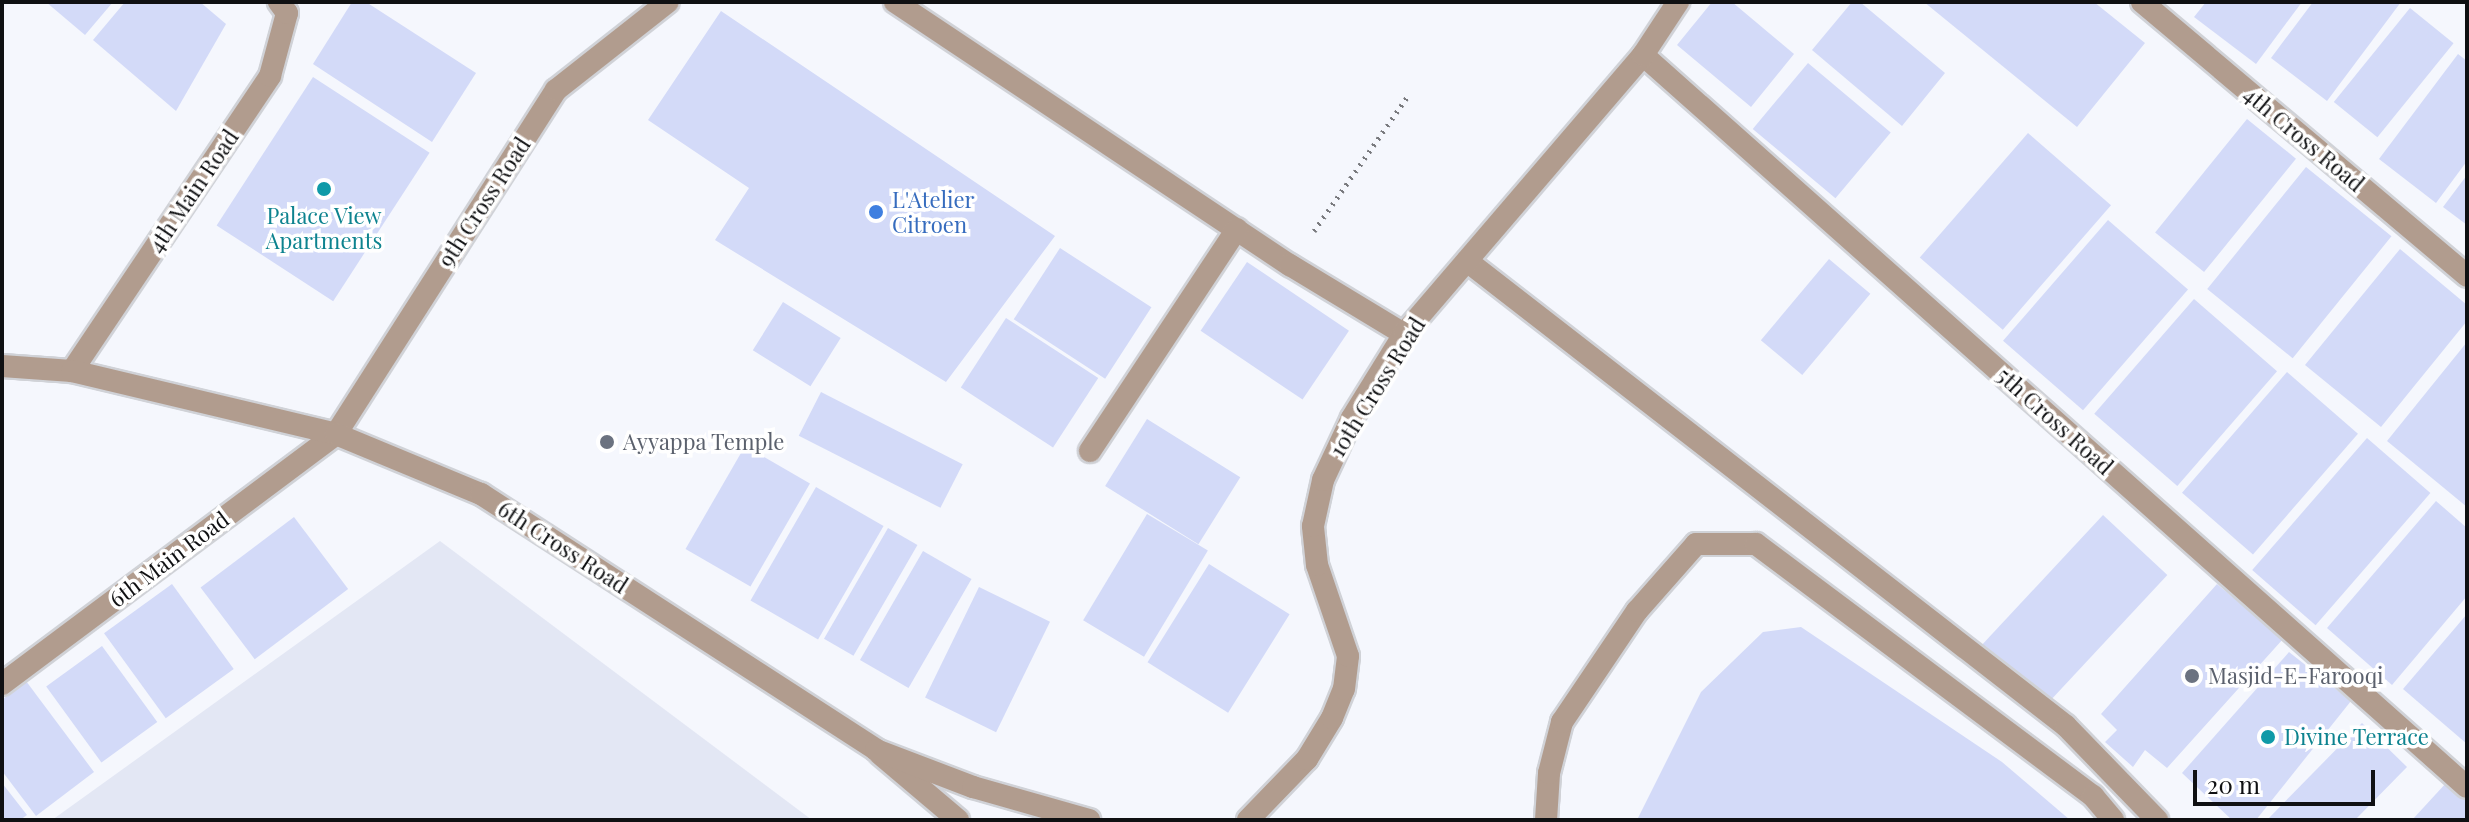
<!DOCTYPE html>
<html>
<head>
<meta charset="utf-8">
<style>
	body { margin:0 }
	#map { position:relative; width:2469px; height:822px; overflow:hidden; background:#f5f7fd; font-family:"Playfair Display",serif }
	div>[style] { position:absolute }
	.built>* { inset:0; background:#e3e7f4 }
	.building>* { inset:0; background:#d3daf8; transform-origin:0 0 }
	.path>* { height:5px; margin-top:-2.5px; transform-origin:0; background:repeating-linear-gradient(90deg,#797a7e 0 2px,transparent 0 8px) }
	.roads { filter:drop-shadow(2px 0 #d0d2d7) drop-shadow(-2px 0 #d0d2d7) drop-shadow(0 2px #d0d2d7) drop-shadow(0 -2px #d0d2d7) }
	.minor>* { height:22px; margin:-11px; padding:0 11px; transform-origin:11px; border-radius:11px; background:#b19c8e }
	.tertiary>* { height:22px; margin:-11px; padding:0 11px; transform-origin:11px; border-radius:11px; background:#b19c8e }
	.dots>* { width:22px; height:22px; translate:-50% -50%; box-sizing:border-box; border:4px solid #fff; border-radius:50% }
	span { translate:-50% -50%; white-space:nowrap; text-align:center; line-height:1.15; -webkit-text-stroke:7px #fff; paint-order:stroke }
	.street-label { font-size:22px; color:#0f1012 }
	.shop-label { font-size:22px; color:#366cbe }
	.left { translate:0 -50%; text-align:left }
	.culture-label { font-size:22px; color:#0d838f }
	.worship-label { font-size:22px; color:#5b616d }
	.frame { position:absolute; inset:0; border:4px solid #0f1012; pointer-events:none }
	.scale { position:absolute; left:2193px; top:770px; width:182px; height:36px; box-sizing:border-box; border:4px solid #0f1012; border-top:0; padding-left:10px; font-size:24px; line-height:28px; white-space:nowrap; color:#0f1012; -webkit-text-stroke:6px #fff; paint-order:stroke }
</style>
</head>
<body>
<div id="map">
	<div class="built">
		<div style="clip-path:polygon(440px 541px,812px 820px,52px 820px)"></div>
	</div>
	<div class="building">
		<div style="clip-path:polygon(46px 2px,113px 2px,85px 35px)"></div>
		<div style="clip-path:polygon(125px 2px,200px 2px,226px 24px,176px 111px,93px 40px)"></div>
		<div style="clip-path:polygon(352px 2px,366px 2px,476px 73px,432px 142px,313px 64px)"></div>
		<div style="clip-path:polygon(1712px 2px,1732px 2px,1794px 54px,1751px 107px,1677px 45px)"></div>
		<div style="clip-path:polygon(1852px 2px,1860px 2px,1945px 73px,1902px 126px,1812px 50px)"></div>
		<div style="clip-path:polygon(1924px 2px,2094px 2px,2145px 43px,2077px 127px)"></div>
		<div style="clip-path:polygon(2206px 2px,2302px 2px,2256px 64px,2194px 17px)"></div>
		<div style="clip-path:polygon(2313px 2px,2401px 2px,2327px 101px,2271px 58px)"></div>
		<div style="left:2410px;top:8px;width:56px;height:121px;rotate:39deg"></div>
		<div style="clip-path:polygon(721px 11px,1055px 236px,946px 382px,715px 240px,749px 188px,648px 120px)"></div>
		<div style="clip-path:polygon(2458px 54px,2467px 61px,2467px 161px,2436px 203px,2379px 159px)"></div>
		<div style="left:1808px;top:63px;width:108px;height:86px;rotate:40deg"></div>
		<div style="left:313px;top:77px;width:139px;height:177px;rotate:33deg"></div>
		<div style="left:2247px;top:119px;width:63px;height:146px;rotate:39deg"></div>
		<div style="left:2028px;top:133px;width:110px;height:165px;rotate:41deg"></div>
		<div style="left:2306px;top:167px;width:110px;height:157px;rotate:39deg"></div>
		<div style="clip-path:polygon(2467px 175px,2467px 225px,2443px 207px)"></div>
		<div style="left:2108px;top:220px;width:106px;height:160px;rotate:41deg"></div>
		<div style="left:1060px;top:248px;width:109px;height:85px;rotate:33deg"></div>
		<div style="clip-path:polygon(2400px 249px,2467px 305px,2467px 321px,2381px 427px,2305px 365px)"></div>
		<div style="left:1829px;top:259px;width:54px;height:106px;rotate:40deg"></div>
		<div style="left:1247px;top:262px;width:123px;height:83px;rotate:34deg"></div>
		<div style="left:2194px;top:299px;width:110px;height:152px;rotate:41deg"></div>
		<div style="left:783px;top:302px;width:68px;height:57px;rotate:32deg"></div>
		<div style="left:1006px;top:318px;width:110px;height:83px;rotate:33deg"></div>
		<div style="clip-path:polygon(2467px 342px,2467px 507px,2387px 441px)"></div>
		<div style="left:2287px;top:372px;width:94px;height:160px;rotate:41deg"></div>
		<div style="left:821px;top:392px;width:159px;height:49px;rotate:27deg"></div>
		<div style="left:1147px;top:419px;width:110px;height:79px;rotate:32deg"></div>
		<div style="left:2367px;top:438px;width:84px;height:175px;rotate:41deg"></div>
		<div style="left:745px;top:446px;width:75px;height:119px;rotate:30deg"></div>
		<div style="left:816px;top:487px;width:78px;height:131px;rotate:30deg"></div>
		<div style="clip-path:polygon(2436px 501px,2467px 528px,2467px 596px,2392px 685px,2327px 628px)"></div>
		<div style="left:1147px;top:514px;width:71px;height:124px;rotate:31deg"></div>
		<div style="left:2103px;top:515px;width:88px;height:178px;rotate:43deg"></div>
		<div style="left:294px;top:517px;width:90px;height:117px;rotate:53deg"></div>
		<div style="left:888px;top:528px;width:34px;height:128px;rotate:30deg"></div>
		<div style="left:923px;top:551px;width:56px;height:126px;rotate:30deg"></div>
		<div style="left:1209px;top:564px;width:95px;height:116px;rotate:32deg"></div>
		<div style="left:172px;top:584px;width:105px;height:84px;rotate:54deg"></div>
		<div style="clip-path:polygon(2217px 584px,2283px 639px,2167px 768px,2145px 750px,2133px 767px,2105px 742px,2117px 730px,2101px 714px)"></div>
		<div style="left:979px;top:587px;width:79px;height:123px;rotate:26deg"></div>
		<div style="clip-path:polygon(2467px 614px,2467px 744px,2403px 689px)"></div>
		<div style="clip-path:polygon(1801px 627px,2002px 762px,2070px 820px,1637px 820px,1701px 692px,1763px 632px)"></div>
		<div style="left:102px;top:646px;width:94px;height:69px;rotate:54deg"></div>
		<div style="clip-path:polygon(2289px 652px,2351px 701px,2256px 820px,2232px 820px,2182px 773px)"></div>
		<div style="clip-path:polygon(26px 681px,94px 772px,36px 816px,2px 771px,2px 700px)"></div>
		<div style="clip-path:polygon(2362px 723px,2407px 767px,2355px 820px,2267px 820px)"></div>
		<div style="clip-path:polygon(2447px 782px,2467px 801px,2467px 820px,2412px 820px)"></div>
		<div style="clip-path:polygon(2px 783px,27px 815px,20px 820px,2px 820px)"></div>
	</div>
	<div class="path">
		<div style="left:1314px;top:231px;width:165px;rotate:-55.2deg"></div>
	</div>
	<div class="roads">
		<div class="minor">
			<div style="left:895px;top:2px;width:475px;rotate:33.7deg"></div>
			<div style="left:1290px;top:265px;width:133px;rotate:31.2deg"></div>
			<div style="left:2142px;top:2px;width:425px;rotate:40.1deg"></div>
			<div style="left:1643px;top:55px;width:1102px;rotate:41.62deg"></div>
			<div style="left:1467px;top:261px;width:758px;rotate:37.82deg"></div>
			<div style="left:2066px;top:726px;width:131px;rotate:45.9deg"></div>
			<div style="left:72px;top:371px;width:355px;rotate:-56.1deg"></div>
			<div style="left:270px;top:76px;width:65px;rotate:-74.9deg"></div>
			<div style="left:287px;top:13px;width:14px;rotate:-126deg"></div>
			<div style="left:1090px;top:451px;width:266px;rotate:-56.5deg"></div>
			<div style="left:2px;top:684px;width:417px;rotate:-36.8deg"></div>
			<div style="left:336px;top:434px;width:408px;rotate:-57.4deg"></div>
			<div style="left:556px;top:90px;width:142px;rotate:-38.2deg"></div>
			<div style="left:880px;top:754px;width:102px;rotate:40.2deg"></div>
			<div style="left:1248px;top:820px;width:85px;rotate:-46deg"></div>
			<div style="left:1307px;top:759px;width:48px;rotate:-58.6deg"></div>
			<div style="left:1332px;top:718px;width:31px;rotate:-68deg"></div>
			<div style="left:1344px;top:689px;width:33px;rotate:-83deg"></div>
			<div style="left:1348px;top:656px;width:96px;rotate:-108.8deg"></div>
			<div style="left:1317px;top:565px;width:39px;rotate:-96deg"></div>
			<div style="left:1313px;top:526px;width:47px;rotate:-77.7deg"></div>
			<div style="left:1323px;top:480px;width:68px;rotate:-64.9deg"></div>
			<div style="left:1352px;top:418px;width:99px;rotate:-58.2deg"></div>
			<div style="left:1404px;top:334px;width:367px;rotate:-49.4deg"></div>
			<div style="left:1643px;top:55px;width:64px;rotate:-56.6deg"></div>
			<div style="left:1546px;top:820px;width:47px;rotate:-86.3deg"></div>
			<div style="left:1549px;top:773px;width:53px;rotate:-75.7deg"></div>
			<div style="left:1562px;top:722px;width:134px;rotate:-56deg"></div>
			<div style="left:1637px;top:611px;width:89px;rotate:-48.6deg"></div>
			<div style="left:1696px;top:544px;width:60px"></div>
			<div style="left:1756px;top:544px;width:421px;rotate:36.8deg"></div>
			<div style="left:2093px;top:796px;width:31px;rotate:50deg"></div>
		</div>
		<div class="tertiary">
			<div style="left:2px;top:366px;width:70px;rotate:4.1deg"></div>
			<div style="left:72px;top:371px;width:271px;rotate:13.4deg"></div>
			<div style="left:336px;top:434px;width:157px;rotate:22.5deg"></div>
			<div style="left:481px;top:494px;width:471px;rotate:32.9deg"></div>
			<div style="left:876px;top:750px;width:104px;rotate:20.9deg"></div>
			<div style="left:973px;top:787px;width:121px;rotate:15.9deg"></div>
		</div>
	</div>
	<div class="dots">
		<div style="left:324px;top:189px;background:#0f9aa8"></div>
		<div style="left:876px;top:212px;background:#3f7fe0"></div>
		<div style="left:607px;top:442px;background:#6b7280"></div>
		<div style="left:2192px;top:676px;background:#6b7280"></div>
		<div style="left:2268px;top:737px;background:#0f9aa8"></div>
	</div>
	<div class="street-label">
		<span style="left:2304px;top:139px;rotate:40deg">4th Cross Road</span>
		<span style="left:193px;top:191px;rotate:-56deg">4th Main Road</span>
		<span style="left:484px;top:202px;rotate:-57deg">9th Cross Road</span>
		<span style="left:1377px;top:387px;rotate:-58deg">10th Cross Road</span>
		<span style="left:2055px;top:421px;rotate:42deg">5th Cross Road</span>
		<span style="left:563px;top:547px;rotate:33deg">6th Cross Road</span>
		<span style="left:169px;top:559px;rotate:-37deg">6th Main Road</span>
	</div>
	<div class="shop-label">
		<span class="left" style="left:892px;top:212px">L'Atelier<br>Citroen</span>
	</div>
	<div class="culture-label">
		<span style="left:324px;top:228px">Palace View<br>Apartments</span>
		<span class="left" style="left:2284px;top:737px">Divine Terrace</span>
	</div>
	<div class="worship-label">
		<span class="left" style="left:623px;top:442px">Ayyappa Temple</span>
		<span class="left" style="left:2208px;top:676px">Masjid-E-Farooqi</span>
	</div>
	<div class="frame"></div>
	<div class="scale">20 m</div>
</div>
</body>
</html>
